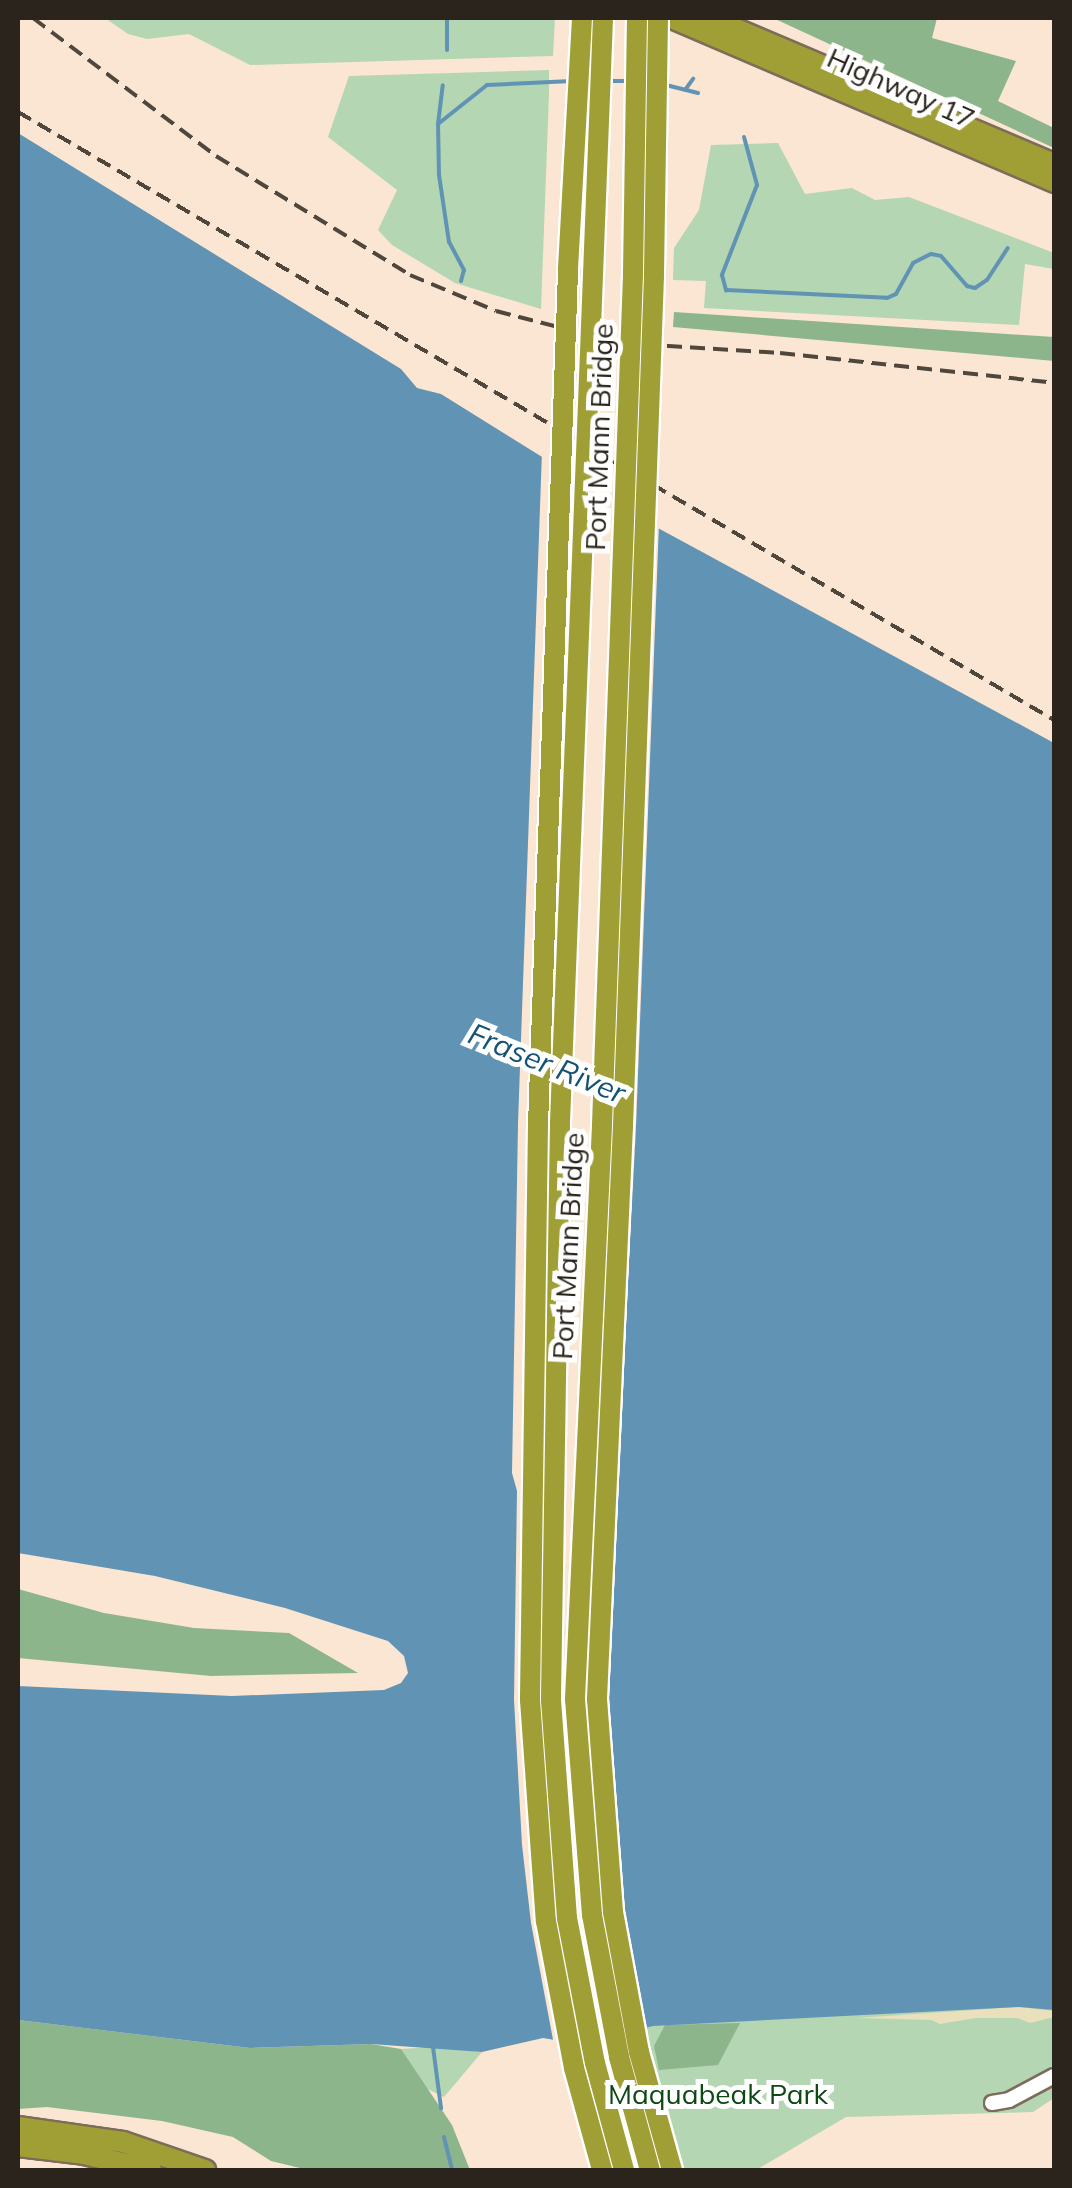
<!DOCTYPE html>
<html>
<head>
<meta charset="utf-8">
<style>
	body { margin:0 }
	#map { position:relative; width:1072px; height:2188px; overflow:hidden; background:#fae6d2; font-family:Mulish,sans-serif }
	div>[style] { position:absolute }
	.green>* { inset:0; background:#b4d6b3 }
	.forest>* { inset:0; background:#8db58c }
	.sand>* { inset:0; background:#eae0bb }
	.water>* { inset:0; background:#6193b4 }
	.pier>* { inset:0; background:#fae6d2 }
	.stream>* { height:4px; margin:-2px; padding:0 2px; transform-origin:2px; border-radius:2px; background:#6193b4 }
	.roads { filter:drop-shadow(2px 0 #7e6c5a) drop-shadow(-2px 0 #7e6c5a) drop-shadow(0 2px #7e6c5a) drop-shadow(0 -2px #7e6c5a) }
	.minor>* { height:14px; margin:-7px; padding:0 7px; transform-origin:7px; border-radius:7px; background:#fff }
	.highway>* { height:20px; margin:-10px; padding:0 10px; transform-origin:10px; border-radius:10px; background:#a09f35 }
	.rail>* { height:4px; margin-top:-2px; transform-origin:0; background:repeating-linear-gradient(90deg,#4f463c 0 15px,transparent 0 23px) }
	.bridges { filter:drop-shadow(2px 0 #fff) drop-shadow(-2px 0 #fff) drop-shadow(0 2px #fff) drop-shadow(0 -2px #fff) }
	.highway-bridge>* { height:20px; margin:-10px; padding:0 10px; transform-origin:10px; border-radius:10px; background:#a09f35 }
	span { translate:-50% -50%; white-space:nowrap; text-align:center; line-height:1.15; -webkit-text-stroke:10px #fff; paint-order:stroke }
	.street-label { font-size:28px; color:#2b241c }
	.park-label { font-size:28px; color:#0e4913 }
	.water-label { font-size:30px; color:#155375; font-style:italic }
	.frame { position:absolute; inset:0; border:20px solid #2b241c; pointer-events:none }
</style>
</head>
<body>
<div id="map">
	<div class="green">
		<div style="clip-path:polygon(105px 18px,555px 18px,553px 56px,250px 65px,189px 34px,147px 39px,128px 34px)"></div>
		<div style="clip-path:polygon(549px 70px,549px 94px,541px 309px,455px 283px,392px 245px,378px 230px,397px 190px,328px 137px,349px 76px)"></div>
		<div style="clip-path:polygon(778px 143px,805px 194px,852px 188px,875px 200px,909px 197px,1054px 253px,1054px 269px,1025px 264px,1019px 325px,704px 308px,706px 281px,673px 280px,674px 248px,699px 210px,711px 145px)"></div>
		<div style="clip-path:polygon(1054px 2004px,1054px 2098px,1033px 2112px,846px 2117px,756px 2170px,659px 2170px,615px 2038px,637px 2015px)"></div>
		<div style="clip-path:polygon(433px 2047px,482px 2052px,444px 2097px,421px 2086px,401px 2049px)"></div>
	</div>
	<div class="forest">
		<div style="clip-path:polygon(773px 18px,937px 18px,932px 38px,1016px 61px,998px 101px,1054px 128px,1054px 148px)"></div>
		<div style="clip-path:polygon(674px 312px,1054px 337px,1054px 361px,673px 327px)"></div>
		<div style="clip-path:polygon(18px 1589px,104px 1613px,194px 1628px,289px 1633px,358px 1673px,211px 1676px,18px 1658px)"></div>
		<div style="clip-path:polygon(18px 2020px,250px 2048px,371px 2044px,401px 2049px,452px 2125px,470px 2170px,308px 2170px,271px 2161px,233px 2137px,162px 2121px,47px 2107px,18px 2109px)"></div>
		<div style="clip-path:polygon(740px 2023px,718px 2065px,659px 2070px,654px 2046px,665px 2025px)"></div>
	</div>
	<div class="sand">
		<div style="clip-path:polygon(1019px 2007px,1054px 2011px,1054px 2017px,1030px 2023px,1017px 2018px,976px 2018px,940px 2024px,931px 2020px,857px 2018px)"></div>
	</div>
	<div class="water">
		<div style="clip-path:polygon(18px 133px,401px 369px,417px 388px,441px 394px,645px 521px,1054px 743px,1054px 2010px,1019px 2007px,653px 2026px,602px 2039px,573px 2043px,543px 2038px,482px 2052px,371px 2044px,250px 2048px,18px 2020px,18px 1686px,232px 1696px,384px 1690px,401px 1683px,408px 1673px,404px 1656px,388px 1641px,285px 1608px,155px 1576px,18px 1553px)"></div>
	</div>
	<div class="pier">
		<div style="clip-path:polygon(542px 451px,659px 523px,636px 1127px,606px 1699px,622px 1911px,644px 2033px,573px 2048px,554px 2045px,531px 1923px,522px 1845px,514px 1700px,517px 1491px,512px 1473px,518px 1123px)"></div>
	</div>
	<div class="stream">
		<div style="left:447px;top:18px;width:32px;rotate:90deg"></div>
		<div style="left:607px;top:81px;width:20px"></div>
		<div style="left:666px;top:85px;width:33px;rotate:14deg"></div>
		<div style="left:685px;top:90px;width:14px;rotate:-54deg"></div>
		<div style="left:438px;top:124px;width:39px;rotate:-83deg"></div>
		<div style="left:744px;top:137px;width:50px;rotate:74.8deg"></div>
		<div style="left:757px;top:185px;width:97px;rotate:111.3deg"></div>
		<div style="left:722px;top:275px;width:16px;rotate:75deg"></div>
		<div style="left:726px;top:290px;width:161px;rotate:2.8deg"></div>
		<div style="left:887px;top:298px;width:10px;rotate:-24deg"></div>
		<div style="left:896px;top:294px;width:35px;rotate:-61deg"></div>
		<div style="left:913px;top:263px;width:20px;rotate:-27deg"></div>
		<div style="left:931px;top:254px;width:10px;rotate:11deg"></div>
		<div style="left:941px;top:256px;width:40px;rotate:49deg"></div>
		<div style="left:967px;top:286px;width:8px;rotate:14deg"></div>
		<div style="left:975px;top:288px;width:14px;rotate:-34deg"></div>
		<div style="left:987px;top:280px;width:38px;rotate:-57deg"></div>
		<div style="left:461px;top:281px;width:11px;rotate:-75deg"></div>
		<div style="left:464px;top:270px;width:32px;rotate:-118deg"></div>
		<div style="left:449px;top:242px;width:68px;rotate:-98.5deg"></div>
		<div style="left:439px;top:175px;width:51px;rotate:-91.1deg"></div>
		<div style="left:438px;top:124px;width:63px;rotate:-38.5deg"></div>
		<div style="left:487px;top:85px;width:85px;rotate:-2.7deg"></div>
		<div style="left:433px;top:2047px;width:62px;rotate:82.5deg"></div>
		<div style="left:444px;top:2137px;width:34px;rotate:76deg"></div>
	</div>
	<div class="roads">
		<div class="minor">
			<div style="left:992px;top:2103px;width:17px;rotate:-10deg"></div>
			<div style="left:1009px;top:2100px;width:51px;rotate:-28.1deg"></div>
		</div>
		<div class="highway">
			<div style="left:672px;top:18px;width:416px;rotate:23.2deg"></div>
			<div style="left:710px;top:18px;width:374px;rotate:23deg"></div>
			<div style="left:18px;top:2127px;width:106px;rotate:8.1deg"></div>
			<div style="left:123px;top:2142px;width:87px;rotate:18.9deg"></div>
			<div style="left:18px;top:2146px;width:66px;rotate:6.9deg"></div>
			<div style="left:84px;top:2154px;width:69px;rotate:13.4deg"></div>
		</div>
	</div>
	<div class="rail">
		<div style="left:33px;top:18px;width:229px;rotate:37deg"></div>
		<div style="left:216px;top:156px;width:228px;rotate:31.5deg"></div>
		<div style="left:410px;top:275px;width:93px;rotate:22.7deg"></div>
		<div style="left:496px;top:311px;width:129px;rotate:14.4deg"></div>
		<div style="left:621px;top:343px;width:159px;rotate:3.6deg"></div>
		<div style="left:780px;top:353px;width:276px;rotate:6.2deg"></div>
		<div style="left:18px;top:112px;width:1201px;rotate:30.41deg"></div>
	</div>
	<div class="bridges">
		<div class="highway-bridge">
			<div style="left:582px;top:18px;width:253px;rotate:93.2deg"></div>
			<div style="left:568px;top:271px;width:854px;rotate:92.01deg"></div>
			<div style="left:538px;top:1124px;width:576px;rotate:90.8deg"></div>
			<div style="left:530px;top:1700px;width:222px;rotate:85.9deg"></div>
			<div style="left:546px;top:1921px;width:150px;rotate:79.2deg"></div>
			<div style="left:574px;top:2068px;width:106px;rotate:74.6deg"></div>
			<div style="left:603px;top:18px;width:1107px;rotate:92.23deg"></div>
			<div style="left:560px;top:1124px;width:576px;rotate:90.9deg"></div>
			<div style="left:551px;top:1700px;width:219px;rotate:85.8deg"></div>
			<div style="left:567px;top:1918px;width:148px;rotate:79.1deg"></div>
			<div style="left:595px;top:2063px;width:111px;rotate:74.8deg"></div>
			<div style="left:637px;top:18px;width:257px;rotate:90.9deg"></div>
			<div style="left:633px;top:275px;width:852px;rotate:92.09deg"></div>
			<div style="left:602px;top:1126px;width:574px;rotate:92.7deg"></div>
			<div style="left:575px;top:1699px;width:217px;rotate:85.5deg"></div>
			<div style="left:592px;top:1915px;width:145px;rotate:79.2deg"></div>
			<div style="left:619px;top:2057px;width:117px;rotate:74.7deg"></div>
			<div style="left:658px;top:18px;width:258px;rotate:90.9deg"></div>
			<div style="left:654px;top:276px;width:851px;rotate:92.09deg"></div>
			<div style="left:623px;top:1126px;width:574px;rotate:92.6deg"></div>
			<div style="left:597px;top:1699px;width:214px;rotate:85.7deg"></div>
			<div style="left:613px;top:1912px;width:142px;rotate:79.5deg"></div>
			<div style="left:639px;top:2052px;width:123px;rotate:74.4deg"></div>
		</div>
	</div>
	<div class="street-label">
		<span style="left:901px;top:88px;rotate:24deg">Highway 17</span>
		<span style="left:599px;top:437px;rotate:-88deg">Port Mann Bridge</span>
		<span style="left:568px;top:1246px;rotate:-87deg">Port Mann Bridge</span>
	</div>
	<div class="park-label">
		<span style="left:718px;top:2094px">Maquabeak Park</span>
	</div>
	<div class="water-label">
		<span style="left:547px;top:1063px;rotate:22deg">Fraser River</span>
	</div>
	<div class="frame"></div>
</div>
</body>
</html>
